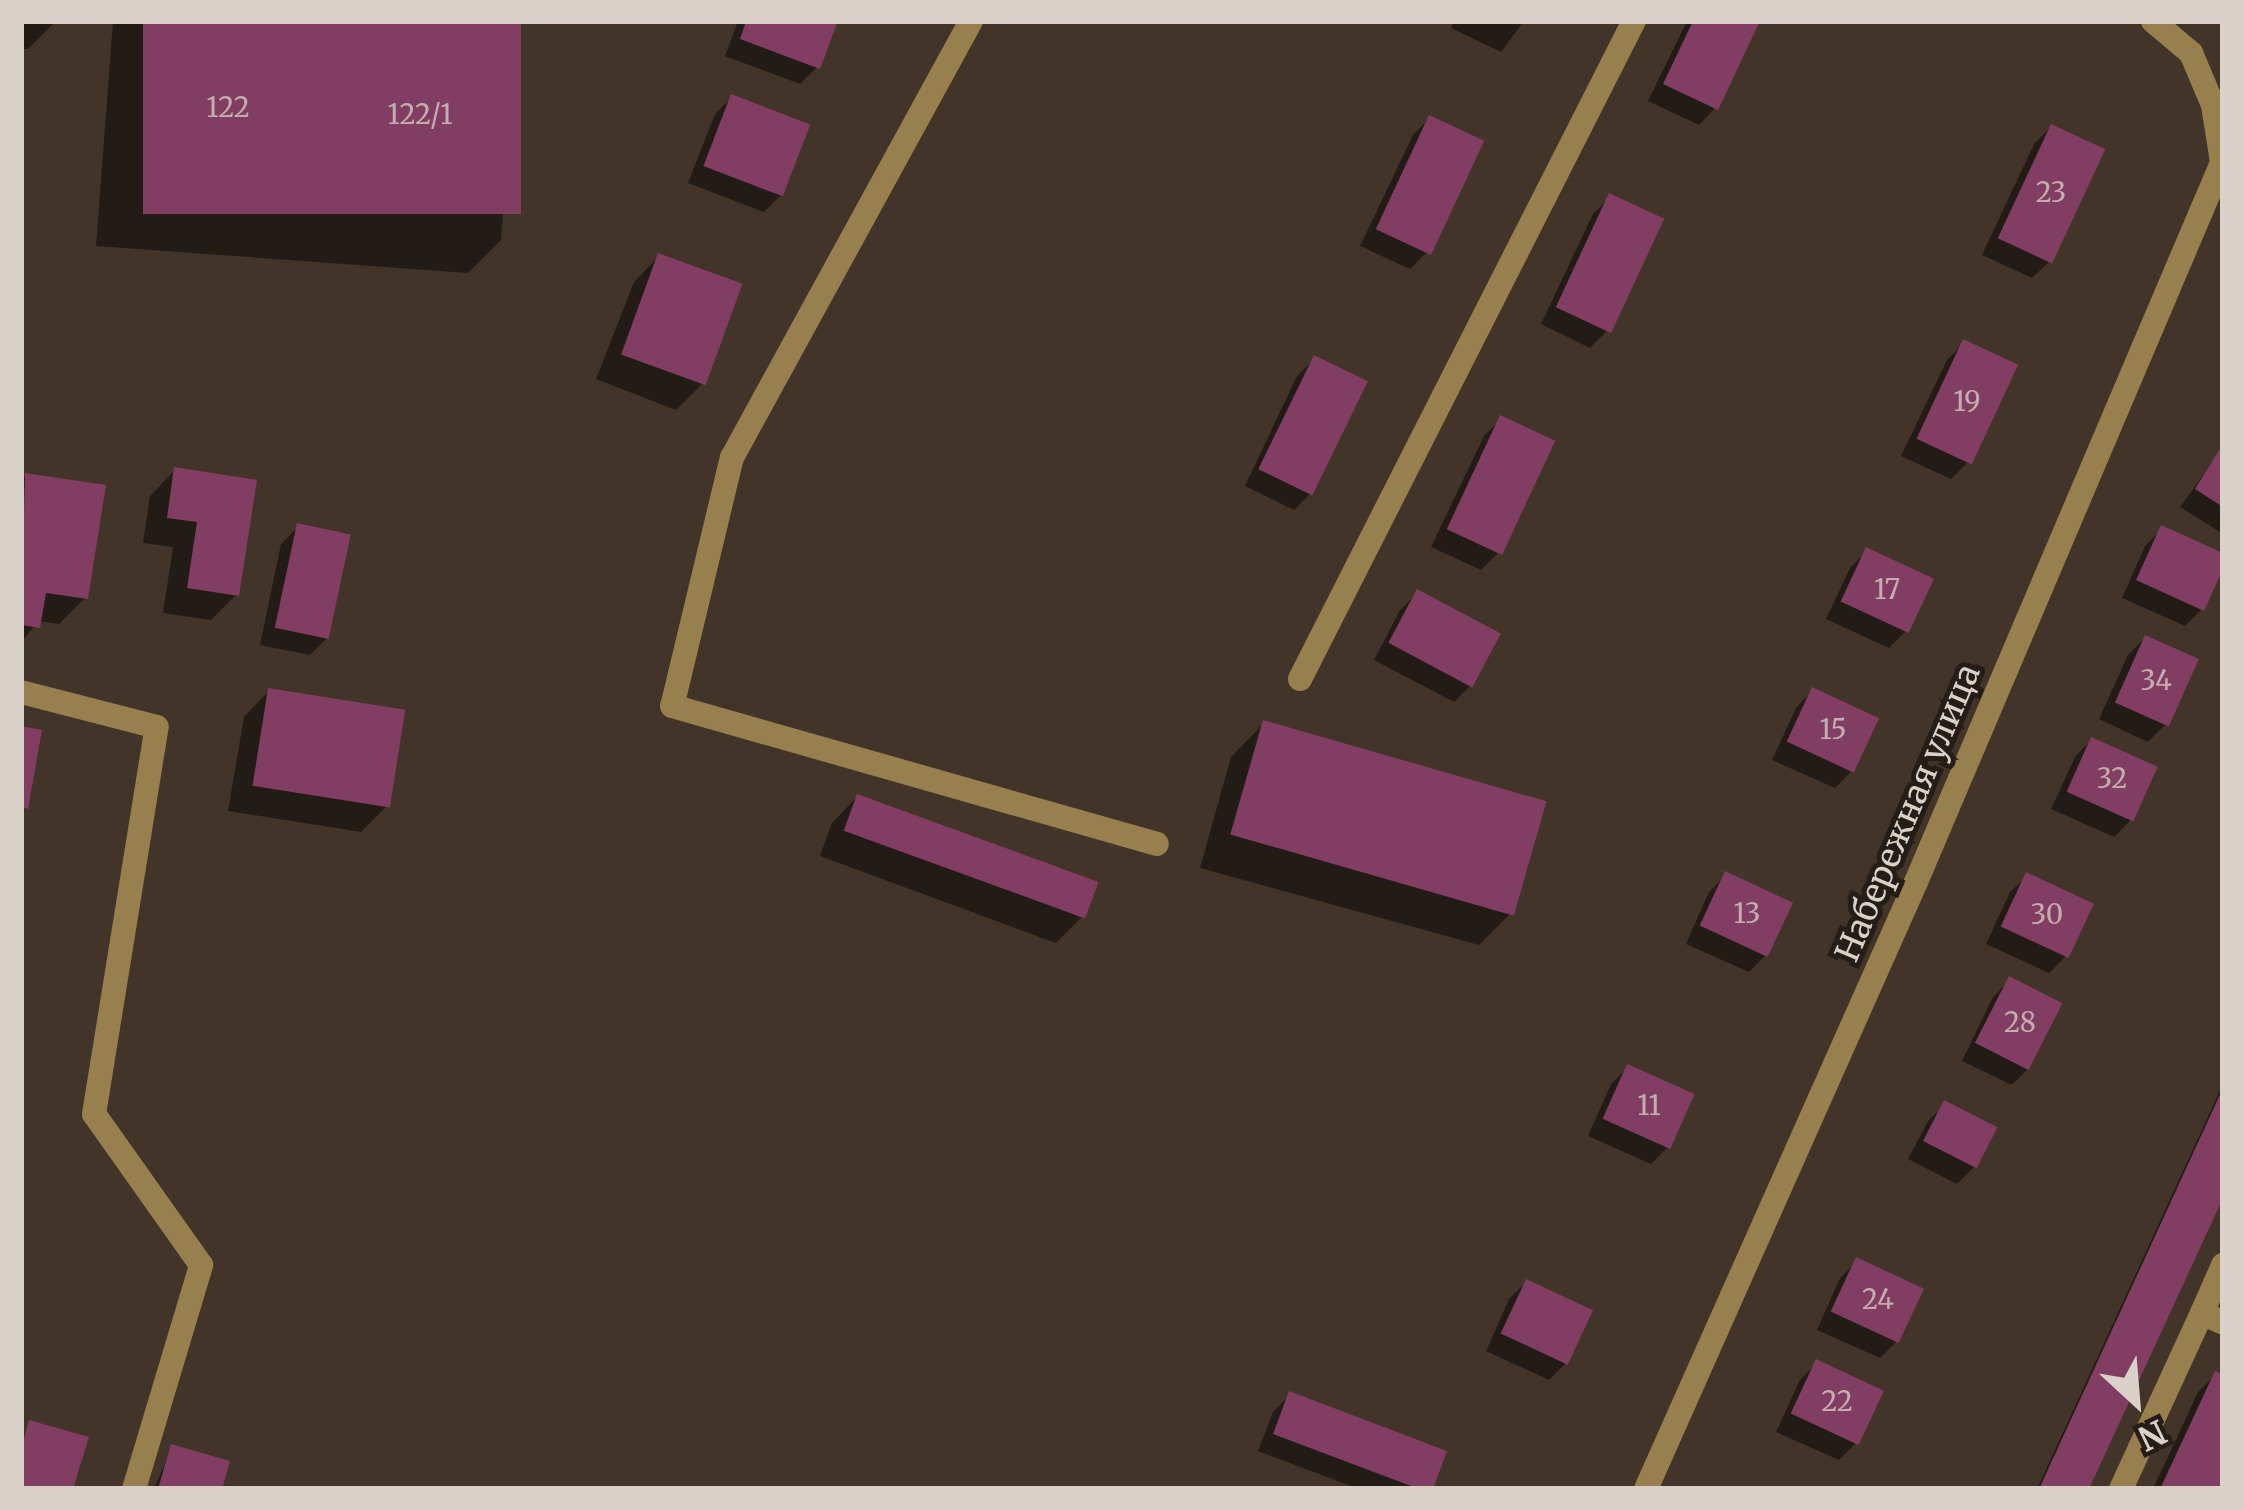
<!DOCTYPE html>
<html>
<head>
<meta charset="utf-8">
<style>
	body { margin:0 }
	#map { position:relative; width:2244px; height:1510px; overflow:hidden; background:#423428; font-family:Merriweather,serif }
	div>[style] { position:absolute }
	.shadow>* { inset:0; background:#0007 }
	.building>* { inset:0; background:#823d62; transform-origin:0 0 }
	.service>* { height:24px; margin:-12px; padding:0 12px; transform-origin:12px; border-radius:12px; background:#98804e }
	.minor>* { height:24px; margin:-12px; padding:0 12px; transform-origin:12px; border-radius:12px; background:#98804e }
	span { translate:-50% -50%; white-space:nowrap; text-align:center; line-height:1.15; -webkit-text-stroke:10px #241d18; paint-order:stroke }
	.number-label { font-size:27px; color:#c4acaf }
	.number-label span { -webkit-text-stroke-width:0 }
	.street-label { font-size:33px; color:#dad1c9 }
	.frame { position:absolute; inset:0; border:24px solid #dad1c9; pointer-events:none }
	.north { position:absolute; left:2076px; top:1342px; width:120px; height:120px; -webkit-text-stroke:9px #241d18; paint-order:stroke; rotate:154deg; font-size:33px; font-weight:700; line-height:48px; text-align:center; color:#dad1c9 }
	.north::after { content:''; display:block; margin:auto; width:42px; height:54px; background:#dad1c9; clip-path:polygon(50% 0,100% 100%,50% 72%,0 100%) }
</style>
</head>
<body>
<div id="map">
	<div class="shadow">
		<div style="clip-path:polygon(21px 21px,54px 21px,54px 23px,28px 49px,21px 49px)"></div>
		<div style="clip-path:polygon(113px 21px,518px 21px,501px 240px,468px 273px,96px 246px)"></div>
		<div style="clip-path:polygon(738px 21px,835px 21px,817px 67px,800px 84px,725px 56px)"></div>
		<div style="clip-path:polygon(1454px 21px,1524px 21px,1501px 52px,1451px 28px)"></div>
		<div style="clip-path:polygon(1687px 21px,1757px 21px,1715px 108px,1699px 125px,1648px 101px)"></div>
		<div style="clip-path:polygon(732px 97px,781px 195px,764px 212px,688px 183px,715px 114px)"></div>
		<div style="clip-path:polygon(1430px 118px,1427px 252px,1410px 269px,1360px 246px,1413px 135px)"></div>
		<div style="clip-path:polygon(2051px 127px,2049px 262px,2032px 278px,1982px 255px,2034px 144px)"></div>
		<div style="clip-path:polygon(1610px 197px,1607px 331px,1590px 348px,1541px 324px,1593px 214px)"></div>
		<div style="clip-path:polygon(659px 256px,702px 384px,676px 410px,596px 379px,634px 282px)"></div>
		<div style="clip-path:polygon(1964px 343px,1968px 462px,1951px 479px,1901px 456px,1947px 360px)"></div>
		<div style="clip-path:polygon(1314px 359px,1311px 493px,1294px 510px,1245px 486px,1297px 376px)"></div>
		<div style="clip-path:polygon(1501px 419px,1498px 553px,1481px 570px,1431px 547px,1484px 436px)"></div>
		<div style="clip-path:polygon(2221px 451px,2223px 452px,2223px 534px,2180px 507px)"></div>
		<div style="clip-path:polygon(175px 470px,236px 595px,211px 620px,163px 613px,173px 547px,143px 543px,150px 496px)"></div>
		<div style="clip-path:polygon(26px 476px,85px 598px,59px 624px,38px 621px,21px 643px,21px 481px)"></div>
		<div style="clip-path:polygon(298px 527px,327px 638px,310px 655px,260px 645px,281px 544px)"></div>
		<div style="clip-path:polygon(2162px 529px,2223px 557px,2202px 609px,2185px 626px,2122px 598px,2145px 546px)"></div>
		<div style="clip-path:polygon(1867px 551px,1906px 631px,1889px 648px,1826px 619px,1850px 568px)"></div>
		<div style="clip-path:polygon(1417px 593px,1471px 685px,1454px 702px,1374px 660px,1400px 610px)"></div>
		<div style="clip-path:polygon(2145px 638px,2165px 725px,2148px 742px,2099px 719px,2128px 655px)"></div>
		<div style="clip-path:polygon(269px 691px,386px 807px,361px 832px,228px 811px,244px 717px)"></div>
		<div style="clip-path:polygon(1812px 691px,1852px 771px,1835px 788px,1772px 760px,1796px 708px)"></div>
		<div style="clip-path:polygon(1264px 723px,1512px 912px,1479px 945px,1200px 868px,1231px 757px)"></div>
		<div style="clip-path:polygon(2091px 740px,2131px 820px,2114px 837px,2051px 809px,2075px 757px)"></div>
		<div style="clip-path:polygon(857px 797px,1081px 918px,1056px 943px,820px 856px,832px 823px)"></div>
		<div style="clip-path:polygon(1726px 875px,1766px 955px,1749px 972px,1686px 944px,1709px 892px)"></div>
		<div style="clip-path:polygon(2027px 876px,2066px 956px,2049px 973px,1986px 944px,2010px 892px)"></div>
		<div style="clip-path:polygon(2009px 980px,2029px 1068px,2012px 1085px,1962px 1061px,1993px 997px)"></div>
		<div style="clip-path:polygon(1628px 1067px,1668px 1147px,1651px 1164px,1588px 1136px,1611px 1084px)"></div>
		<div style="clip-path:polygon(2223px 1084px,2223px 1191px,2086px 1489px,2037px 1489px)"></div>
		<div style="clip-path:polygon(1945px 1104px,1974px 1167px,1957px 1184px,1908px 1159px,1928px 1121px)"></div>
		<div style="clip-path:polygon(1857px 1261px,1897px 1341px,1880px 1358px,1817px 1330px,1840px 1278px)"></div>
		<div style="clip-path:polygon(1526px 1282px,1566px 1363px,1549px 1380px,1486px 1351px,1509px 1299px)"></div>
		<div style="clip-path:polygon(1817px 1363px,1856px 1443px,1839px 1460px,1776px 1432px,1800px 1380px)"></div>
		<div style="clip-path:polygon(2215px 1375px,2223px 1378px,2223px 1489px,2153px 1489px,2198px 1392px)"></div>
		<div style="clip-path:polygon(1290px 1395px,1430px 1489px,1359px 1489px,1258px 1451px,1273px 1412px)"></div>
		<div style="clip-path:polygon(172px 1447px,219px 1489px,154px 1489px)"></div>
	</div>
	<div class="building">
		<div style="left:143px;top:21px;width:378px;height:193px"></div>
		<div style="clip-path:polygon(746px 21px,838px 21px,820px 69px,740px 39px)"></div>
		<div style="clip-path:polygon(1693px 21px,1760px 21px,1718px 110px,1663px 84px)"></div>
		<div style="left:731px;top:94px;width:85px;height:77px;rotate:21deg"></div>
		<div style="left:1429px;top:115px;width:61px;height:126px;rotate:25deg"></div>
		<div style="left:2051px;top:124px;width:60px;height:126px;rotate:25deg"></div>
		<div style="left:1609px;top:193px;width:61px;height:126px;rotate:25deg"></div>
		<div style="left:658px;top:253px;width:90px;height:108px;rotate:20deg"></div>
		<div style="left:1963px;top:339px;width:61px;height:110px;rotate:25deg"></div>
		<div style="left:1314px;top:355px;width:60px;height:127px;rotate:26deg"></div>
		<div style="left:1500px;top:415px;width:61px;height:126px;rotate:25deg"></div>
		<div style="clip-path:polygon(2223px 444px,2223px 507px,2195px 489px)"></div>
		<div style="clip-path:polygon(174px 467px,257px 480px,239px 596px,187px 588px,197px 522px,167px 518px)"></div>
		<div style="clip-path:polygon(25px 473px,106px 485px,88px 599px,46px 593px,40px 628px,21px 625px)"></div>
		<div style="left:297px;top:523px;width:55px;height:107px;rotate:12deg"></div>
		<div style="clip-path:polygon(2161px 525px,2223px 553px,2223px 569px,2204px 611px,2136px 580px)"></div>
		<div style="left:1866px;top:547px;width:75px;height:60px;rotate:25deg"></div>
		<div style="left:1417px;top:589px;width:95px;height:61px;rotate:28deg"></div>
		<div style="left:2145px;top:635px;width:59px;height:74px;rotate:24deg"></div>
		<div style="left:1812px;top:687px;width:74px;height:60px;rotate:25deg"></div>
		<div style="left:268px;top:688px;width:139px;height:99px;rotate:9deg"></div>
		<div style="left:1263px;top:720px;width:295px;height:119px;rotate:16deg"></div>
		<div style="clip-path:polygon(21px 726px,42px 730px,28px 809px,21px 807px)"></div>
		<div style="left:2091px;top:737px;width:73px;height:60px;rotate:24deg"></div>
		<div style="left:857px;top:794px;width:257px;height:39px;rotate:20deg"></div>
		<div style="left:1725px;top:871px;width:75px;height:60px;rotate:25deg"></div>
		<div style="left:2026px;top:872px;width:75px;height:60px;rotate:25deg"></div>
		<div style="left:2009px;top:976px;width:60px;height:75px;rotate:27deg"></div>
		<div style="left:1627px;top:1064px;width:74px;height:60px;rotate:24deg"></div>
		<div style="clip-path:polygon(2223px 1088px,2223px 1198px,2089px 1489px,2039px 1489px)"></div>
		<div style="left:1944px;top:1100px;width:60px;height:46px;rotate:27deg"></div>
		<div style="left:1856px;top:1257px;width:75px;height:60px;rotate:25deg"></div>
		<div style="left:1526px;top:1279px;width:74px;height:60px;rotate:25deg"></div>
		<div style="left:1816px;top:1359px;width:75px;height:60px;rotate:25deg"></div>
		<div style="clip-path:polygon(2215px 1371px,2223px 1375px,2223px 1489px,2160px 1489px)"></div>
		<div style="clip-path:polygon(1289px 1391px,1447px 1451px,1433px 1489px,1419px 1489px,1273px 1434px)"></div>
		<div style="clip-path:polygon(29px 1420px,89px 1437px,73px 1489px,21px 1489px,21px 1449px)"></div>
		<div style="clip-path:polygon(171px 1444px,230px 1461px,222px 1489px,158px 1489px)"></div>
	</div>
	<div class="service">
		<div style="left:971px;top:21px;width:497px;rotate:118.7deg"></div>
		<div style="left:732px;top:457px;width:256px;rotate:103.5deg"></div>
		<div style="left:672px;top:706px;width:504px;rotate:15.88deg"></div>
		<div style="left:2223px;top:1265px;width:52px;rotate:113.6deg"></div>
		<div style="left:2202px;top:1313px;width:23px;rotate:25deg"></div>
		<div style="left:134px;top:1489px;width:234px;rotate:-73.3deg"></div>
		<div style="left:201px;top:1265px;width:185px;rotate:-125.3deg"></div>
		<div style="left:94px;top:1114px;width:392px;rotate:-80.8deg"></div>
		<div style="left:2121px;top:1489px;width:194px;rotate:-65.3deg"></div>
	</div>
	<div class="minor">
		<div style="left:2153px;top:21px;width:50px;rotate:40.1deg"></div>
		<div style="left:2191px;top:53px;width:56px;rotate:67.1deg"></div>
		<div style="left:2213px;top:105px;width:58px;rotate:81deg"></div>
		<div style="left:1300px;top:679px;width:738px;rotate:-63.09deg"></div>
		<div style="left:21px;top:692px;width:140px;rotate:14.4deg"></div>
		<div style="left:1646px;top:1489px;width:664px;rotate:-66.02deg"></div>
		<div style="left:1916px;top:882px;width:785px;rotate:-66.96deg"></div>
	</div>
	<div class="number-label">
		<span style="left:228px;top:108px">122</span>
		<span style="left:420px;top:115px">122/1</span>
		<span style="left:2051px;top:193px">23</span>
		<span style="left:1967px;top:402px">19</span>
		<span style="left:1887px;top:590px">17</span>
		<span style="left:2156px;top:681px">34</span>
		<span style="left:1833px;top:730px">15</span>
		<span style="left:2112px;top:779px">32</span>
		<span style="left:1747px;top:914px">13</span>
		<span style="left:2047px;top:915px">30</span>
		<span style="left:2020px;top:1023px">28</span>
		<span style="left:1649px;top:1106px">11</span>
		<span style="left:1878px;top:1300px">24</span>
		<span style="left:1837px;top:1402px">22</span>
	</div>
	<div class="street-label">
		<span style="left:1908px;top:813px;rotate:-67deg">Набережная улица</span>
	</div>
	<div class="frame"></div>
	<div class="north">N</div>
</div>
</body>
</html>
